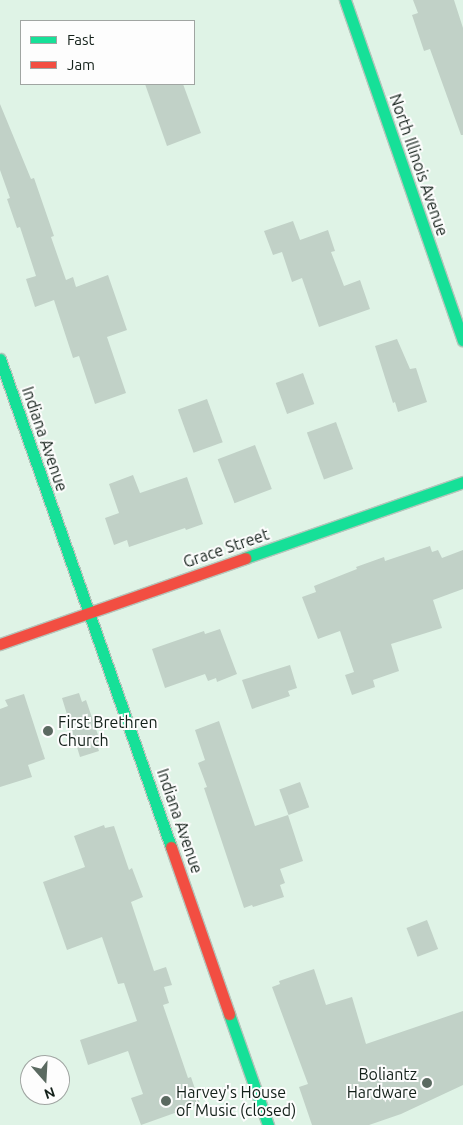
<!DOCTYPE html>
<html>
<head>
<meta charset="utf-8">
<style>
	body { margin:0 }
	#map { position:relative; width:463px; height:1125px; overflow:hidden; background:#dff3e6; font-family:Ubuntu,sans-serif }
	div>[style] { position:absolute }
	.building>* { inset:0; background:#c1d1c7; transform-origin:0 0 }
	.roads { filter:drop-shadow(1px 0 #b5c5bb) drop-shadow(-1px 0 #b5c5bb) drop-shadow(0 1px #b5c5bb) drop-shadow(0 -1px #b5c5bb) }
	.fast>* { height:11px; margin:-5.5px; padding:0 5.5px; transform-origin:5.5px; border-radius:5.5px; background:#16e098 }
	.jam>* { height:11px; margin:-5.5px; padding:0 5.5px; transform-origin:5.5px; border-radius:5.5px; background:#f24e42 }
	.dots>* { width:14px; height:14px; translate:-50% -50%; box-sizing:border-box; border:2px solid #fdfdfd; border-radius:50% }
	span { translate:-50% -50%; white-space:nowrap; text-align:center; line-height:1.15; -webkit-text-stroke:4px #fdfdfd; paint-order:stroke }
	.street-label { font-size:16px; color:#14211a }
	.poi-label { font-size:16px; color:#14211a }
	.left { translate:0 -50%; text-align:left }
	.right { translate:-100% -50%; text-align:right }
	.legend { position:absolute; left:20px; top:20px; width:175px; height:65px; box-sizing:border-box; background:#fdfdfd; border:1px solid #a0a5a2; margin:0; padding:6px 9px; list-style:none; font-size:15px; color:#14211a }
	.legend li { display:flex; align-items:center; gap:10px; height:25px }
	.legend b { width:25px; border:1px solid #a0a5a2 }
	.north { position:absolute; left:20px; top:1055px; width:50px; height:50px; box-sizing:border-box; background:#fdfdfd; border:1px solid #a0a5a2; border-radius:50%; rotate:161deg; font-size:14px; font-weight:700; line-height:20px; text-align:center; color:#14211a }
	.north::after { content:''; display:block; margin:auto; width:18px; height:22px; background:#5b6a61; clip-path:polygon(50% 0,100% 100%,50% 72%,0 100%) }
</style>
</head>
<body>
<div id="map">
	<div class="building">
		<div style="clip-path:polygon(413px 0,454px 0,463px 28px,463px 135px,461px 135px,430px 49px,424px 51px,412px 15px,418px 13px)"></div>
		<div style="clip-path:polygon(145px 84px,183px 84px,201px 133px,167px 146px)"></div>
		<div style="clip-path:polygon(0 104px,31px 179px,34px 178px,54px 236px,51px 237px,66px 280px,73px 277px,76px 287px,108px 275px,127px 330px,107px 337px,126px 393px,95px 404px,79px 356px,73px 358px,54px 300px,35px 307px,26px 279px,36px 276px,20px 227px,17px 228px,7px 199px,10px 198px,0 170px)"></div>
		<div style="clip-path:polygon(293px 221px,300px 240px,328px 230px,335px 251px,331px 252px,344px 286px,360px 280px,370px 309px,319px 327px,302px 278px,292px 282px,282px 252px,273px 255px,264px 231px)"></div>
		<div style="clip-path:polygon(397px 339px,410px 369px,416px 368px,427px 402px,398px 412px,395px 402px,393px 403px,375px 346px)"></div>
		<div style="left:303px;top:373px;width:33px;height:29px;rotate:70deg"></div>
		<div style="left:207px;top:399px;width:46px;height:31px;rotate:70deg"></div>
		<div style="left:336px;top:422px;width:50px;height:31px;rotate:70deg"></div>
		<div style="left:255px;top:445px;width:47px;height:40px;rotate:69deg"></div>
		<div style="clip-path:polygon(133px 475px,140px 493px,187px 477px,203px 524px,186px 530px,185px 528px,129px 547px,127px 540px,114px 545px,105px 518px,119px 513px,109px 484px)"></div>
		<div style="clip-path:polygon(430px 546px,432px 552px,438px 550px,442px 558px,463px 550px,463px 589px,433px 600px,442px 628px,391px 644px,399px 671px,373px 680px,375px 687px,352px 695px,345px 675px,354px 672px,340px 631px,318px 639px,302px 597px,316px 592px,314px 586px,357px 569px,356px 567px,384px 557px,385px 561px)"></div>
		<div style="clip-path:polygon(220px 629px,237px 674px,217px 682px,216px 678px,208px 681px,205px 674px,165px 688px,152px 649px,204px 631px,205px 634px)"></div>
		<div style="clip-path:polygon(290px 665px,297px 688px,288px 691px,290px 696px,252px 709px,242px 680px)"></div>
		<div style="clip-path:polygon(79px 693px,82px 702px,86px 700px,100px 741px,96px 742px,99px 751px,80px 757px,62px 698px)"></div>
		<div style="clip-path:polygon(24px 694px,45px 759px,28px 765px,32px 777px,0 787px,0 709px,8px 706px,5px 700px)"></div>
		<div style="clip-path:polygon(219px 721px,255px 826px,288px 815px,303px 861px,280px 869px,285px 883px,280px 885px,284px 897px,253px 907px,252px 905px,244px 908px,204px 788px,207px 787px,198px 763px,205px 760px,195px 730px)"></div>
		<div style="left:300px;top:782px;width:27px;height:22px;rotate:70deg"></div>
		<div style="clip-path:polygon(104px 825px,105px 828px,114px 826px,129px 870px,132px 868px,143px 897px,131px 902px,154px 971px,166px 967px,172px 985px,164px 987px,169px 1003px,163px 1005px,188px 1078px,191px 1077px,200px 1104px,141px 1125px,131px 1098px,143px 1094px,128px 1051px,88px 1065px,80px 1040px,137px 1021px,124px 983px,118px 984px,102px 937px,67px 950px,43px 882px,85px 867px,74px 836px)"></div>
		<div style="left:427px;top:920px;width:31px;height:22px;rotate:69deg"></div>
		<div style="clip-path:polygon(314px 969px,326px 1005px,352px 997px,366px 1044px,463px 1011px,463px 1085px,401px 1114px,369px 1125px,312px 1125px,299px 1087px,308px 1084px,272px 987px,280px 984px,279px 981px)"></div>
	</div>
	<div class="roads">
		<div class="fast">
			<div style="left:345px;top:0;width:360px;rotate:70.9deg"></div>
			<div style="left:0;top:359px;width:517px;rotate:70.69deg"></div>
			<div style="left:245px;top:558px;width:231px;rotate:-19.2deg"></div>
			<div style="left:229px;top:1014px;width:118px;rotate:70.6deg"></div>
		</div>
		<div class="jam">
			<div style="left:0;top:644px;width:260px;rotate:-19.3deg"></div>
			<div style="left:171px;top:847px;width:177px;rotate:70.8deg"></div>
		</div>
	</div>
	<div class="dots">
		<div style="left:48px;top:731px;background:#5b6a61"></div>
		<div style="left:427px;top:1083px;background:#5b6a61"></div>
		<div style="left:166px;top:1101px;background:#5b6a61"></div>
	</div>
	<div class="street-label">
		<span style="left:419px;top:165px;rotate:71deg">North Illinois Avenue</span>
		<span style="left:45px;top:439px;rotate:71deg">Indiana Avenue</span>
		<span style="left:226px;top:548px;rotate:-19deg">Grace Street</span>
		<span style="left:180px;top:821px;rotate:71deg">Indiana Avenue</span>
	</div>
	<div class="poi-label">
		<span class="left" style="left:58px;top:731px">First Brethren<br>Church</span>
		<span class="right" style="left:417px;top:1083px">Boliantz<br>Hardware</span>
		<span class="left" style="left:176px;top:1101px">Harvey's House<br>of Music (closed)</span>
	</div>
	<ul class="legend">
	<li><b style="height:6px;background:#16e098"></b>Fast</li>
	<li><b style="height:6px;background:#f24e42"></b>Jam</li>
	</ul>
	<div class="north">N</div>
</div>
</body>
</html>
